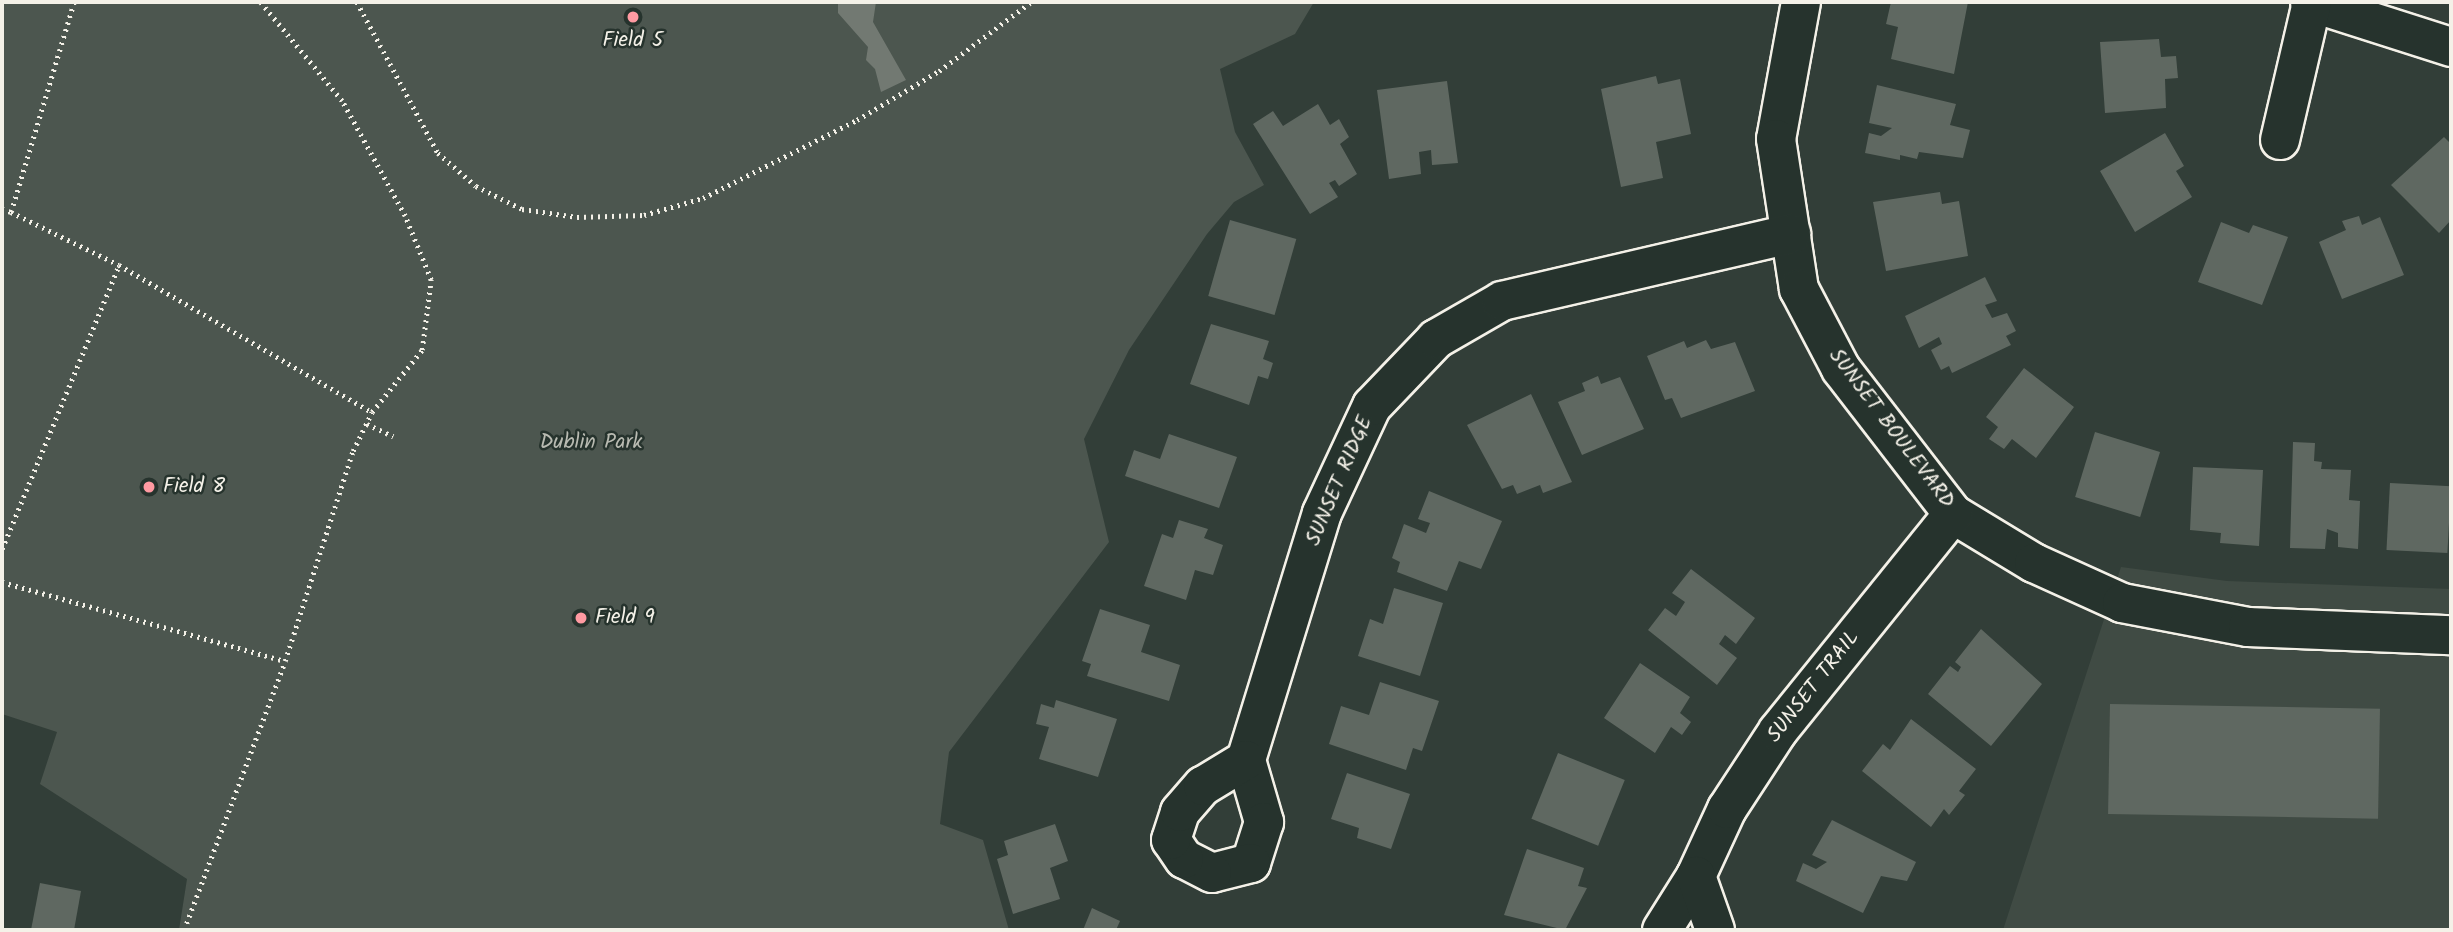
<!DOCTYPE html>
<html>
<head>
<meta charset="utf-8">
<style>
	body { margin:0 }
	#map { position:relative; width:2453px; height:932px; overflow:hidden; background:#323e38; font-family:Kalam,sans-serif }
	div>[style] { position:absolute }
	.built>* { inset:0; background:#404b44 }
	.green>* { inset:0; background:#4c564f }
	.water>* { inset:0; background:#727972 }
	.building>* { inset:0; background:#5f6861; transform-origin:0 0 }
	.path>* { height:4.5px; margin-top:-2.25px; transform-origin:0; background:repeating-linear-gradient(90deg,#f4f1e8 0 2px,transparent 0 7px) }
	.roads { filter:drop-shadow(2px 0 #f4f1e8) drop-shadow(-2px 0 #f4f1e8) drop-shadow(0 2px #f4f1e8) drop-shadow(0 -2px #f4f1e8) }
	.street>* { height:38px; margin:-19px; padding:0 19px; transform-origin:19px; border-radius:19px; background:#26332d }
	.dots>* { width:19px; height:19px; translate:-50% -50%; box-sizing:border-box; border:4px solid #26332d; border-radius:50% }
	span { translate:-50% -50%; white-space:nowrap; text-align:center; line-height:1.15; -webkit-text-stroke:5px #26332d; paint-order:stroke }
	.poi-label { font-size:21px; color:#f4f1e8 }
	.left { translate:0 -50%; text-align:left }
	.street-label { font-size:21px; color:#f4f1e8 }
	.park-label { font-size:21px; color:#b9bbb2 }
	.frame { position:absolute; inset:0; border:4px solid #f4f1e8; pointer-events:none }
</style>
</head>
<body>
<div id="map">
	<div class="built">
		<div style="clip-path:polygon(2121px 567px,2227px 581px,2451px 589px,2451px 930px,2003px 930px)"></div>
	</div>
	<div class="green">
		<div style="clip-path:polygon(2px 2px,1314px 2px,1295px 34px,1220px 69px,1235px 132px,1264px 185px,1234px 202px,1207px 234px,1129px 350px,1084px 439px,1109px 542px,949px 752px,940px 824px,983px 840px,1009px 930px,179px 930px,187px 879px,40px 784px,57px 732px,2px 714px)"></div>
	</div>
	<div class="water">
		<div style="clip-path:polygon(838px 2px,876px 2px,873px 22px,906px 80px,881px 92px,875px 69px,866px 60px,868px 47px,838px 13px)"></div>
	</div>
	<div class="building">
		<div style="clip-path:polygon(1891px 2px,1968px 2px,1954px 74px,1891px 59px,1898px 27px,1886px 24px)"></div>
		<div style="clip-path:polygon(2159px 39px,2161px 57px,2176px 56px,2178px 78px,2165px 79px,2166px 108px,2105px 113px,2100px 42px)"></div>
		<div style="clip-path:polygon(1656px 76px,1658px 84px,1680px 79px,1691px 134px,1656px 142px,1663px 178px,1621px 187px,1601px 89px)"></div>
		<div style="clip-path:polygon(1447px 81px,1458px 163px,1432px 165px,1431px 150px,1419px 152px,1421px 174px,1389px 179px,1377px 90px)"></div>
		<div style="clip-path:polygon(1877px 85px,1956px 104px,1950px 125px,1970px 130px,1963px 158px,1919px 152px,1917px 159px,1900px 155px,1900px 160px,1865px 153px,1869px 133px,1881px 136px,1892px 128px,1869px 123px)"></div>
		<div style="clip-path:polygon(1318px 104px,1330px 125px,1339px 119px,1349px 137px,1340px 144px,1357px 174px,1339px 186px,1335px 180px,1329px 183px,1338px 197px,1310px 214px,1253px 124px,1273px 111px,1283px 126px)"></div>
		<div style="clip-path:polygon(2165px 133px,2184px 166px,2176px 171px,2192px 197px,2135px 232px,2100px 171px)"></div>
		<div style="clip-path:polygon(2444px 137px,2451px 144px,2451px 220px,2439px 233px,2391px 185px)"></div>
		<div style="clip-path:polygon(1940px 192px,1942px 204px,1959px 201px,1968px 256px,1886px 271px,1873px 202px)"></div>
		<div style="clip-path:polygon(2359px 216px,2362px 225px,2380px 217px,2404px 275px,2342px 299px,2319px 242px,2346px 230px,2342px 221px)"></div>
		<div style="left:1230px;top:220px;width:69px;height:79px;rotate:16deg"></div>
		<div style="clip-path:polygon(2221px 222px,2249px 233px,2253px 225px,2288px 237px,2262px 305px,2198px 282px)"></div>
		<div style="clip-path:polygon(1985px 277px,1997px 301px,1985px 305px,1992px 318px,2007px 313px,2016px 331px,2006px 336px,2011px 345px,1952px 373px,1949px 366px,1941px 370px,1931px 350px,1942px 344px,1939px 337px,1919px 348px,1905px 316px)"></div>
		<div style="clip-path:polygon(1211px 324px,1269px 341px,1263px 359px,1273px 363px,1268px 379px,1258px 376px,1249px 405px,1190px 384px)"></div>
		<div style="clip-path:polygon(1706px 340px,1711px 349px,1735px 342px,1755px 391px,1681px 418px,1672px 398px,1665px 400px,1647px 356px,1684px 341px,1687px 348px)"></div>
		<div style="clip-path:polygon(2024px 368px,2074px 407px,2036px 458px,2012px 439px,2004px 449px,1989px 439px,1998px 427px,1986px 417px)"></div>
		<div style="clip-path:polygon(1598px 376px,1601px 384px,1620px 377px,1644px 429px,1582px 455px,1558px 402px,1585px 391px,1582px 383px)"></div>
		<div style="clip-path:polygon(1531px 394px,1572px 482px,1543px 493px,1540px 485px,1517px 494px,1513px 485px,1502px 489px,1467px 425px)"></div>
		<div style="left:2095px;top:432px;width:68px;height:68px;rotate:17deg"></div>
		<div style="clip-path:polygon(1169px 434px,1237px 457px,1219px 508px,1125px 476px,1134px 450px,1160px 459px)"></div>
		<div style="clip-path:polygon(2293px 442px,2315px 443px,2314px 461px,2322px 462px,2321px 469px,2351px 470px,2349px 500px,2360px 501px,2358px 549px,2338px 547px,2338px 533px,2327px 529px,2325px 549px,2290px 548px)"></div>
		<div style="clip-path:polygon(2193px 467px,2263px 470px,2259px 546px,2220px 543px,2221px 533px,2190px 530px)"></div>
		<div style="left:2390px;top:483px;width:61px;height:67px;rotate:3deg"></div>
		<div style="clip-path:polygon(1429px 491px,1502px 521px,1481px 569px,1459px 561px,1447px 591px,1397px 572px,1400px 562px,1392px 558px,1404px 524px,1426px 533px,1430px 523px,1418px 519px)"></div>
		<div style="clip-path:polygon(1179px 520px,1208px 529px,1204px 538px,1223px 545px,1213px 575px,1195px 570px,1186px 600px,1144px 586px,1162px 534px,1173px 538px)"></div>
		<div style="clip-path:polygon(1691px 569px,1755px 618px,1736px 644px,1725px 635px,1719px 644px,1737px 658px,1717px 685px,1648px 630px,1665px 608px,1676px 616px,1685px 602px,1672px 593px)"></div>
		<div style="clip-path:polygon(1394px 588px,1443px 603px,1420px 676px,1358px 656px,1370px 619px,1383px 624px)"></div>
		<div style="clip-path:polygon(1100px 609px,1150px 625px,1141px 652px,1180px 665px,1169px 701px,1087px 676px,1091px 664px,1082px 661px)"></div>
		<div style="clip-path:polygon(1981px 629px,2042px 684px,1991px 746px,1928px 694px,1950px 666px,1958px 672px,1961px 667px,1955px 662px)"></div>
		<div style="clip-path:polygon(1640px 663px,1690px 697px,1680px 713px,1691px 722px,1682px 735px,1671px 727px,1655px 753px,1604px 718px)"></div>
		<div style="clip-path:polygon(1380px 682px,1439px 701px,1422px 751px,1413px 748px,1406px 770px,1329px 744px,1341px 706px,1369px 715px)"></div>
		<div style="clip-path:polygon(1056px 700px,1117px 719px,1098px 777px,1039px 759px,1049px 727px,1036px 724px,1041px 704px,1054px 708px)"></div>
		<div style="left:2110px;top:704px;width:270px;height:110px;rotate:1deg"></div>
		<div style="clip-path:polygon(1911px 719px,1976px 769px,1959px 791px,1965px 795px,1949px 815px,1944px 809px,1931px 827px,1862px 771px,1883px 744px,1890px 750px)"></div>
		<div style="left:1558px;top:753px;width:72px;height:71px;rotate:22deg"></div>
		<div style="clip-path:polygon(1347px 773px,1410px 794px,1391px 849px,1357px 838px,1359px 828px,1331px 819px)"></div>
		<div style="clip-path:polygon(1832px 820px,1916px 862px,1907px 881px,1881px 876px,1863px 913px,1796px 881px,1803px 863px,1816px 869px,1827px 862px,1812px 855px)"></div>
		<div style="clip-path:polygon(1055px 824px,1068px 861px,1050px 868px,1060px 899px,1013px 914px,997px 859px,1008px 855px,1004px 841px)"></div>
		<div style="clip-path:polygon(1527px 849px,1584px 868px,1578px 886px,1587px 888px,1565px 930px,1504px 915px)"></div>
		<div style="clip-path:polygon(40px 883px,81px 891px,74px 930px,31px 930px)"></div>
		<div style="clip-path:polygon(1092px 908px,1120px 921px,1116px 930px,1083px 930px)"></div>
	</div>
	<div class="path">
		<div style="left:357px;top:2px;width:171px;rotate:61.8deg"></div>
		<div style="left:438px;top:153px;width:50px;rotate:41deg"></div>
		<div style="left:476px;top:186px;width:51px;rotate:26.6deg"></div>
		<div style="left:522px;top:209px;width:56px;rotate:8.3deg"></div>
		<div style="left:577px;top:217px;width:67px;rotate:-1.7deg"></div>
		<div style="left:644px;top:215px;width:61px;rotate:-16.1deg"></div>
		<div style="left:703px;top:198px;width:173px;rotate:-26.9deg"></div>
		<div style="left:857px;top:120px;width:96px;rotate:-30.9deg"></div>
		<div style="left:939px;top:71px;width:115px;rotate:-36.9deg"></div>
		<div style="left:2px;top:209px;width:9px;rotate:18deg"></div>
		<div style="left:11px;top:212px;width:219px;rotate:-73.3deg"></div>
		<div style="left:11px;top:212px;width:120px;rotate:26.1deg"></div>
		<div style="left:119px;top:265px;width:293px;rotate:30.2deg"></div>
		<div style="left:367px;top:424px;width:29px;rotate:25deg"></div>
		<div style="left:2px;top:549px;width:307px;rotate:-67.6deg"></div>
		<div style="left:2px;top:582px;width:294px;rotate:15.6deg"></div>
		<div style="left:285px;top:661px;width:221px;rotate:-72.1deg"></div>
		<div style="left:353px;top:451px;width:43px;rotate:-64deg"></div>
		<div style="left:372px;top:412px;width:80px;rotate:-51.1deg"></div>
		<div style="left:422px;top:350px;width:71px;rotate:-82.7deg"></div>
		<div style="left:431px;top:280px;width:69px;rotate:-112.1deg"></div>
		<div style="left:405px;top:216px;width:131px;rotate:-118.7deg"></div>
		<div style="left:342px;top:101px;width:129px;rotate:-129.6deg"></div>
		<div style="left:184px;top:930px;width:287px;rotate:-69.4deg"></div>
	</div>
	<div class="roads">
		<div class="street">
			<div style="left:1801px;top:2px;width:139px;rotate:100.3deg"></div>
			<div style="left:1776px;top:139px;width:152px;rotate:81.3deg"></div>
			<div style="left:1799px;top:289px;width:90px;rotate:62.3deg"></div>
			<div style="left:1841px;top:369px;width:183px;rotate:52.3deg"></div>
			<div style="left:1953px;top:514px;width:95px;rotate:31.2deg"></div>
			<div style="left:2034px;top:563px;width:97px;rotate:24.4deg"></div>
			<div style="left:2122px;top:603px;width:128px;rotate:10.8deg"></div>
			<div style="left:2248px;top:627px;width:203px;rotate:2.3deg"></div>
			<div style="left:2310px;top:2px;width:148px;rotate:17.7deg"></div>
			<div style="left:2280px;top:140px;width:142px;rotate:-76.9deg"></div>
			<div style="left:1246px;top:760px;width:258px;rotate:-72.9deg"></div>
			<div style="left:1322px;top:513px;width:118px;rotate:-65deg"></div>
			<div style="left:1372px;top:406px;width:93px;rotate:-46.3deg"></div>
			<div style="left:1436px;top:339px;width:76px;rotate:-29.9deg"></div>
			<div style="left:1502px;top:301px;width:297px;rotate:-13.1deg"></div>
			<div style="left:1246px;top:760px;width:65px;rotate:73.8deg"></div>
			<div style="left:1264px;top:822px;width:43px;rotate:107.6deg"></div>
			<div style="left:1251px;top:863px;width:40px;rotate:165.6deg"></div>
			<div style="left:1212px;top:873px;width:31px;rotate:-153deg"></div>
			<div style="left:1184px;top:859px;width:23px;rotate:-124deg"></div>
			<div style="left:1171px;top:840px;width:29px;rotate:-72deg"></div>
			<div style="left:1180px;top:812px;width:35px;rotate:-49deg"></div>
			<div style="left:1203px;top:786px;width:50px;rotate:-31.2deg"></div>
			<div style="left:1696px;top:876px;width:74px;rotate:-65.2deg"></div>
			<div style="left:1727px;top:809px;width:93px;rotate:-56.8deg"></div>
			<div style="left:1778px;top:731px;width:279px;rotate:-51.1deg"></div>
			<div style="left:1662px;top:930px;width:64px;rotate:-57.8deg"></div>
			<div style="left:1696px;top:876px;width:57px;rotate:70.6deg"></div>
		</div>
	</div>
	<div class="dots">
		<div style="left:633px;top:17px;background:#ff9aa2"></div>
		<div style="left:149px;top:487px;background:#ff9aa2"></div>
		<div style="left:581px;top:618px;background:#ff9aa2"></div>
	</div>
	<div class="poi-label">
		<span style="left:633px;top:41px">Field 5</span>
		<span class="left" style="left:163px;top:487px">Field 8</span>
		<span class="left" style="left:595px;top:618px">Field 9</span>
	</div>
	<div class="street-label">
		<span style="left:1891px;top:429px;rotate:53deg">SUNSET BOULEVARD</span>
		<span style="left:1340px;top:481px;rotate:-67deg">SUNSET RIDGE</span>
		<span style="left:1814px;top:687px;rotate:-52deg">SUNSET TRAIL</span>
	</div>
	<div class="park-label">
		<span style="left:591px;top:443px">Dublin Park</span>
	</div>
	<div class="frame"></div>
</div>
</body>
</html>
